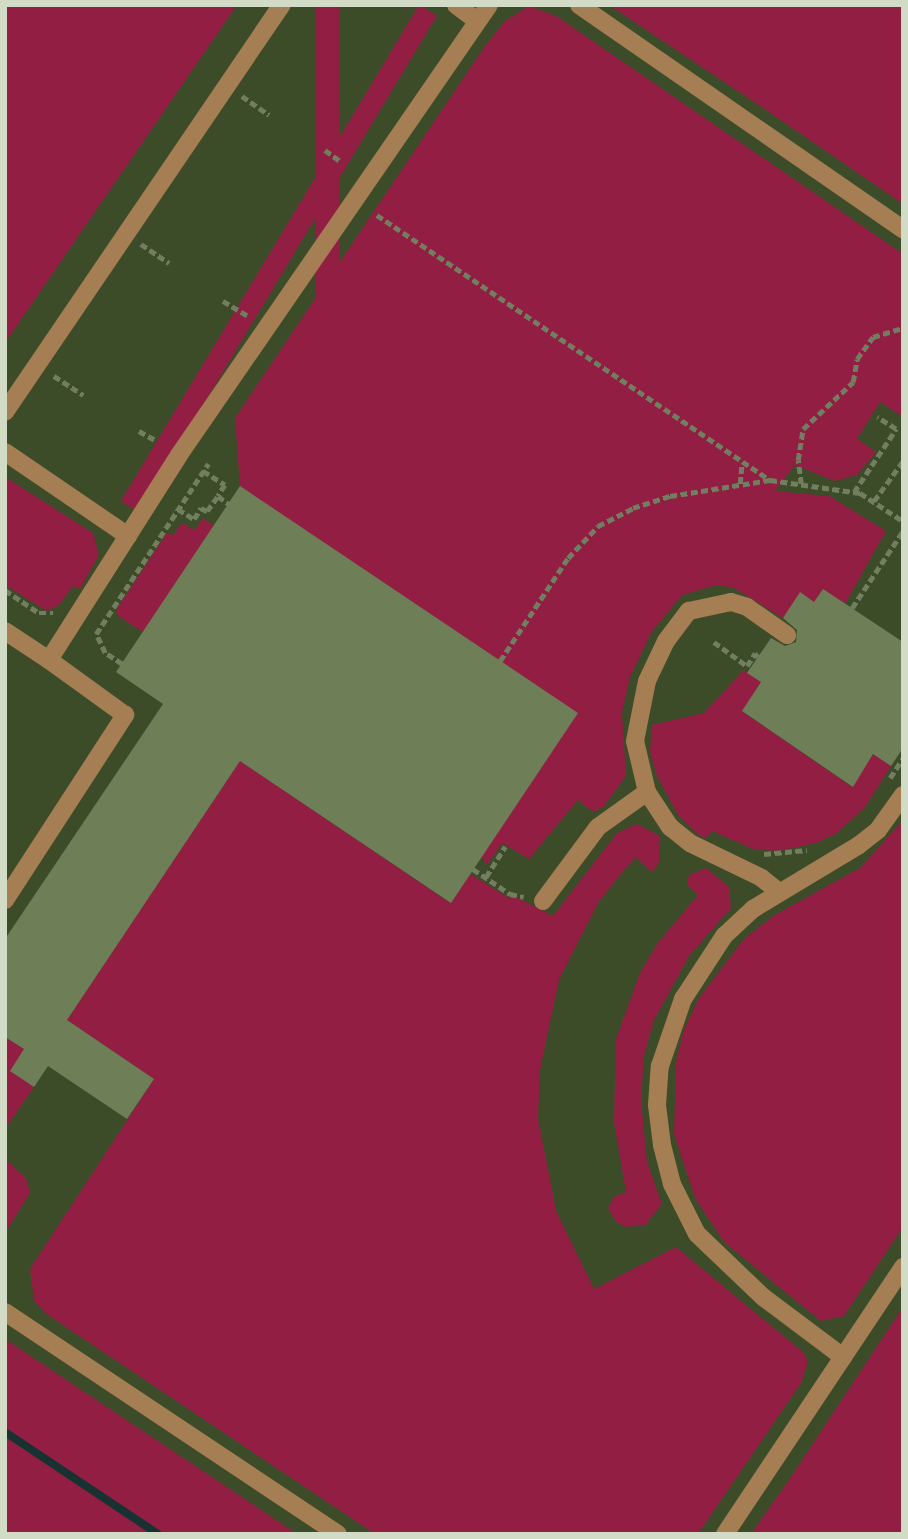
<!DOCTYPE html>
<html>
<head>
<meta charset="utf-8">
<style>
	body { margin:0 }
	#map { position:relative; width:908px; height:1539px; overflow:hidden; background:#3d4c28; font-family:"Titillium Web",sans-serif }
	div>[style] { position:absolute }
	.green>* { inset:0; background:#931e44; transform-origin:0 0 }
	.stream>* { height:8px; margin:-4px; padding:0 4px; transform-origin:4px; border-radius:4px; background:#173230 }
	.building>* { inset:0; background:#6e7f58 }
	.path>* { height:4.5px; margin-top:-2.25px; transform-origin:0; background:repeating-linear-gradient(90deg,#717e5f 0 7px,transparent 0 10.5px) }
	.minor>* { height:18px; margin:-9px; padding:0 9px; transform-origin:9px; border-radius:9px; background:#a57e53 }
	span { translate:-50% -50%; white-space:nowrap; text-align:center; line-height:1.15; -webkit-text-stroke:5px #282f1f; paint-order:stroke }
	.frame { position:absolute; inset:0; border:7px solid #d1dbc6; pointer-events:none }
</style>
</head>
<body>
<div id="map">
	<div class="green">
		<div style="clip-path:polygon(5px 5px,237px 5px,5px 343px)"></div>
		<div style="left:316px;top:5px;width:24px;height:523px"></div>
		<div style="left:419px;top:5px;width:21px;height:579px;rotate:31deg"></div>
		<div style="clip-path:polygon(609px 5px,903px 5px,903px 204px,760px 106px)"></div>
		<div style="clip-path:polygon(529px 6px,556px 16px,903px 254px,903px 417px,880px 402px,857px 439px,876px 452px,857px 475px,835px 481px,795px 465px,775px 491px,829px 496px,886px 531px,845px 604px,823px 589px,814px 602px,801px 593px,783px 618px,734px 588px,717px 585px,682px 595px,651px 633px,630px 677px,622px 713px,626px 776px,603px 807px,593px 812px,578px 800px,529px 859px,502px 843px,487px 865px,240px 486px,235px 418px,485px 46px,505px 21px)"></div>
		<div style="clip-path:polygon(5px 477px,93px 533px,99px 555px,80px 589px,73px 586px,59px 605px,47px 611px,5px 585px)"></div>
		<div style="clip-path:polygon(203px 518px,214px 526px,143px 632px,118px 616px,116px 610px,167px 533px,173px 535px,182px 523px,195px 530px)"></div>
		<div style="clip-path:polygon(744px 670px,761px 682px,743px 712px,852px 787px,873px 754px,891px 766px,865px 807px,837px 833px,816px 843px,778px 851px,753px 849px,712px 831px,706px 838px,699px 835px,678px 815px,656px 774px,650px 751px,652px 725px,704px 713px)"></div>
		<div style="clip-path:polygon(240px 761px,450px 903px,470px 874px,509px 898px,510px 894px,553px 916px,617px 833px,637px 824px,660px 836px,659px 863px,652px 872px,636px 857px,624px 870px,598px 903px,559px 980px,540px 1070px,538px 1118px,556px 1211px,594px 1289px,676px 1247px,804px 1353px,808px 1362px,801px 1383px,698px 1534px,375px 1534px,45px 1313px,34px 1300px,30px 1269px,154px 1079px,67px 1020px)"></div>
		<div style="clip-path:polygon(903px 820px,903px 1227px,844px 1316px,821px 1321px,724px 1242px,695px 1198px,674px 1134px,676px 1062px,684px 1030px,699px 998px,744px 939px,773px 916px,860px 868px)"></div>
		<div style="clip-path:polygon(706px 868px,729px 887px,731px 908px,689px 956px,654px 1020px,644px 1056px,641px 1100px,647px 1162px,662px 1204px,645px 1225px,626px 1227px,616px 1222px,608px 1208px,615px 1196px,626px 1192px,614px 1122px,616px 1039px,640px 973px,657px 944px,698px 895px,687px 885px,689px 875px)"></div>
		<div style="clip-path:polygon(5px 1037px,24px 1049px,34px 1087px,5px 1129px)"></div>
		<div style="clip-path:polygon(5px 1159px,26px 1178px,30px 1193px,5px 1233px)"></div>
		<div style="clip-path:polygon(903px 1307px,903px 1534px,751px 1534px,791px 1477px)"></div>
		<div style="clip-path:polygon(5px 1339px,297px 1534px,5px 1534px)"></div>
	</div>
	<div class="stream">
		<div style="left:5px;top:1432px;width:184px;rotate:33.7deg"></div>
	</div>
	<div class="building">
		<div style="clip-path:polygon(240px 486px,578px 713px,451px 903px,240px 761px,67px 1020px,154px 1079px,127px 1119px,48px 1066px,34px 1087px,10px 1071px,24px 1049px,5px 1037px,5px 939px,163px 704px,116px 672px)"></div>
		<div style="clip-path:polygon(823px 589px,903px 642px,903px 748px,891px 766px,873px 754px,853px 787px,742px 711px,761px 682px,747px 673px,771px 638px,785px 646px,796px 642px,797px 630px,783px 618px,800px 592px,814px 602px)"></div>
	</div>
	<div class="path">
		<div style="left:242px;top:96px;width:33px;rotate:35deg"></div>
		<div style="left:325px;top:150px;width:19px;rotate:36deg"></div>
		<div style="left:377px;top:215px;width:474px;rotate:34deg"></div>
		<div style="left:770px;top:480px;width:91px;rotate:8.2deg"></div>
		<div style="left:860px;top:493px;width:51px;rotate:33.1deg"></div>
		<div style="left:141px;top:244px;width:34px;rotate:34deg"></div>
		<div style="left:223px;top:301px;width:31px;rotate:31deg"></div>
		<div style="left:54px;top:376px;width:35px;rotate:33deg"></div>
		<div style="left:139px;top:431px;width:18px;rotate:29deg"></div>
		<div style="left:203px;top:471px;width:26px;rotate:32deg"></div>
		<div style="left:225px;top:485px;width:13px;rotate:122deg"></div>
		<div style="left:218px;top:496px;width:14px;rotate:36deg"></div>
		<div style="left:740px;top:484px;width:21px;rotate:-85deg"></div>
		<div style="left:801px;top:484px;width:24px;rotate:-97deg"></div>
		<div style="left:798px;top:460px;width:31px;rotate:-81deg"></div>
		<div style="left:803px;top:429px;width:69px;rotate:-43.2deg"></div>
		<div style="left:853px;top:382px;width:23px;rotate:-80deg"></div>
		<div style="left:857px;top:359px;width:27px;rotate:-54deg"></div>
		<div style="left:873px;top:337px;width:31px;rotate:-17deg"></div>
		<div style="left:854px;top:492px;width:76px;rotate:-56.3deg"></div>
		<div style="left:896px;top:429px;width:22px;rotate:-148deg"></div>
		<div style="left:874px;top:501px;width:49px;rotate:-54.1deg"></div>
		<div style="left:178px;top:509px;width:19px;rotate:32deg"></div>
		<div style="left:194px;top:519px;width:13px;rotate:-58deg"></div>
		<div style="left:201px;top:508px;width:7px;rotate:27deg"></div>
		<div style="left:207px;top:511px;width:19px;rotate:-54deg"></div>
		<div style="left:5px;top:590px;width:41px;rotate:34.1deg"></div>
		<div style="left:39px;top:613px;width:14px"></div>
		<div style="left:852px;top:608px;width:92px;rotate:-56.5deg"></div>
		<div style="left:714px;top:642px;width:41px;rotate:36deg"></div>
		<div style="left:747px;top:666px;width:15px;rotate:-58deg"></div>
		<div style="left:755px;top:653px;width:5px;rotate:53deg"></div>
		<div style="left:500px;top:661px;width:123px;rotate:-56.6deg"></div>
		<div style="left:568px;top:558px;width:44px;rotate:-46.8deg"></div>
		<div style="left:598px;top:526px;width:39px;rotate:-27deg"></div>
		<div style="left:633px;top:508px;width:39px;rotate:-18deg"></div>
		<div style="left:670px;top:496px;width:101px;rotate:-9.1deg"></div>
		<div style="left:122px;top:664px;width:20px;rotate:-147deg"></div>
		<div style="left:105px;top:653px;width:21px;rotate:-115deg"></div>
		<div style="left:96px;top:634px;width:204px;rotate:-56.6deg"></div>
		<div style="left:890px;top:778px;width:24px;rotate:-57deg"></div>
		<div style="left:764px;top:854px;width:43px;rotate:-5.3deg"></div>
		<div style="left:473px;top:869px;width:45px;rotate:34deg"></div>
		<div style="left:510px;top:894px;width:14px;rotate:12deg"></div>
		<div style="left:486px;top:877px;width:36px;rotate:-58deg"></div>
	</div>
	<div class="minor">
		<div style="left:456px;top:5px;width:25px;rotate:37deg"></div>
		<div style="left:579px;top:5px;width:394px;rotate:34.7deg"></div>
		<div style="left:5px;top:412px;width:492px;rotate:-55.8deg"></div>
		<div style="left:5px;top:452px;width:149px;rotate:34.3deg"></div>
		<div style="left:5px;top:631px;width:53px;rotate:33.4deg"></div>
		<div style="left:49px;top:660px;width:243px;rotate:-57.6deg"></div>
		<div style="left:179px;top:455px;width:546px;rotate:-55.44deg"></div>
		<div style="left:779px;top:892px;width:22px;rotate:-141deg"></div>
		<div style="left:762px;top:878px;width:80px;rotate:-154.1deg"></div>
		<div style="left:690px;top:843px;width:26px;rotate:-141deg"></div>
		<div style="left:670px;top:827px;width:42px;rotate:-123.3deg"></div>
		<div style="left:647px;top:792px;width:52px;rotate:-103.2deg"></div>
		<div style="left:635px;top:741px;width:61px;rotate:-78.7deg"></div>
		<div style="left:647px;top:681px;width:44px;rotate:-64.6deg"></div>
		<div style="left:666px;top:641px;width:38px;rotate:-53deg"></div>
		<div style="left:689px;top:611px;width:43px;rotate:-12.1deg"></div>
		<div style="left:731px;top:602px;width:17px;rotate:17deg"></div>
		<div style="left:747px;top:607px;width:49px;rotate:35deg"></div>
		<div style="left:5px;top:900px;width:221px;rotate:-57deg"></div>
		<div style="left:125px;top:715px;width:94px;rotate:-144.1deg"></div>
		<div style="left:543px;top:901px;width:92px;rotate:-53.4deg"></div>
		<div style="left:598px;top:827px;width:60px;rotate:-35.5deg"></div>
		<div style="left:5px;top:1312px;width:400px;rotate:33.7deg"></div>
		<div style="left:843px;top:1357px;width:100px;rotate:-143.1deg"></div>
		<div style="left:763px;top:1297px;width:91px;rotate:-136.3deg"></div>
		<div style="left:697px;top:1234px;width:56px;rotate:-116.6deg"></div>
		<div style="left:672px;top:1184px;width:40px;rotate:-104.4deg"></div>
		<div style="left:662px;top:1145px;width:40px;rotate:-97.1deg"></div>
		<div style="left:657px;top:1105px;width:39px;rotate:-86deg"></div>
		<div style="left:660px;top:1066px;width:71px;rotate:-71.1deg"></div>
		<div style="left:683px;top:999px;width:75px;rotate:-56.9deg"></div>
		<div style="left:724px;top:936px;width:40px;rotate:-43deg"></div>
		<div style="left:753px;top:909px;width:124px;rotate:-31.1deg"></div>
		<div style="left:859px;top:845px;width:24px;rotate:-38deg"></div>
		<div style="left:878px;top:830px;width:43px;rotate:-54.5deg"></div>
		<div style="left:725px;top:1534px;width:321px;rotate:-56.3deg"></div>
	</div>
	<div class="frame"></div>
</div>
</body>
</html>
